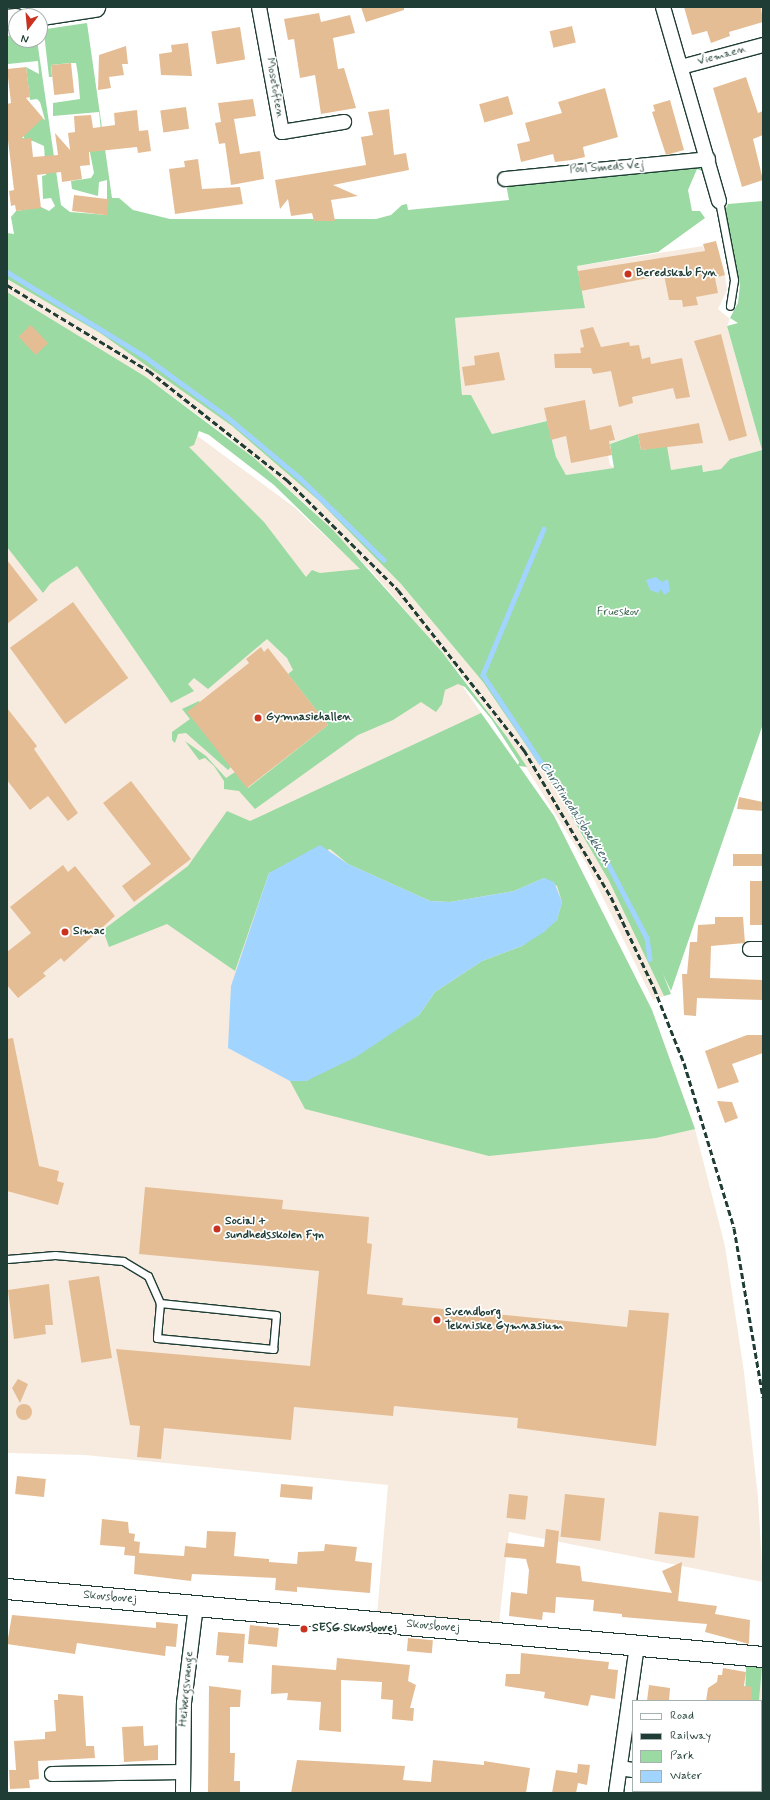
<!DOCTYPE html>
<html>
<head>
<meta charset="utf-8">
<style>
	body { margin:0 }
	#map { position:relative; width:770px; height:1800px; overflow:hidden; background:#fff; font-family:Mynerve,sans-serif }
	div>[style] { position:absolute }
	.built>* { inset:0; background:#f7ebdf }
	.green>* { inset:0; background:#9bdaa2 }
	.water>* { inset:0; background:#a1d4ff }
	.stream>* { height:4.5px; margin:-2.25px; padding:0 2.25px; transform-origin:2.25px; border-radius:2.25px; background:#a1d4ff }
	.building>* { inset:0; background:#e5bd95; transform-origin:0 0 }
	.round { border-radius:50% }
	.roads { filter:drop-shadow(1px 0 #1f3d34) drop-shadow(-1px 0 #1f3d34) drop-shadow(0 1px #1f3d34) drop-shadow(0 -1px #1f3d34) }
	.lane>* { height:7px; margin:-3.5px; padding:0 3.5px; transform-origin:3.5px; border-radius:3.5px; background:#fff }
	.street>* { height:14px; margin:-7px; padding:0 7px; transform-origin:7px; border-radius:7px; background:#fff }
	.secondary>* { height:20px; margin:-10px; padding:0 10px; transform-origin:10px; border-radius:10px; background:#fff }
	.rail>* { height:3px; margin-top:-1.5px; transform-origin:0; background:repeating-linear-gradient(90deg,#1f3d34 0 6px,transparent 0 9px) }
	.dots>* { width:11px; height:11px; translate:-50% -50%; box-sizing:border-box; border:2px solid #fff; border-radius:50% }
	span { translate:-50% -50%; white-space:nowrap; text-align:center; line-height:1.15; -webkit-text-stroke:3.5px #fff; paint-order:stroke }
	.street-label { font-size:12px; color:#1f3d34 }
	.poi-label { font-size:12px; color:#1f3d34; font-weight:700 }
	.left { translate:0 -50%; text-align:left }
	.park-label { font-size:12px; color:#3e6450 }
	.water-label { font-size:13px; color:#406367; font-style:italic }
	.frame { position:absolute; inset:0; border:8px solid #1f3d34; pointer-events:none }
	.legend { position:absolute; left:632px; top:1700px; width:130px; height:92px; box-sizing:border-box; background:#fff; border:1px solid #a5b1ae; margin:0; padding:5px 7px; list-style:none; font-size:12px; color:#1f3d34 }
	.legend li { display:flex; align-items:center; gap:8px; height:20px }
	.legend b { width:20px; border:1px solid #a5b1ae }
	.north { position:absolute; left:8px; top:8px; width:40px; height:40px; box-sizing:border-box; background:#fff; border:1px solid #a5b1ae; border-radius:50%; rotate:196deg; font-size:11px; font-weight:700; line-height:16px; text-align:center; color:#1f3d34 }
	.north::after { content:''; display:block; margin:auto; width:14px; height:18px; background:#c8321e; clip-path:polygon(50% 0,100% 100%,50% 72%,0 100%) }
</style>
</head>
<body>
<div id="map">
	<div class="built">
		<div style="clip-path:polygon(703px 246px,704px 250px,712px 248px,718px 277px,725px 275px,727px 290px,718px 309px,730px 319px,727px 326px,762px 450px,730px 459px,721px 469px,703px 472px,702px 465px,671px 470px,641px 450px,638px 434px,606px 445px,610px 465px,615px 468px,566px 475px,556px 457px,546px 421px,492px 434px,471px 395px,462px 395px,455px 318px,584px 308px,577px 266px)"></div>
		<div style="clip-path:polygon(7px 279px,100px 333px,232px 426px,318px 500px,401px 584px,483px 682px,555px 788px,609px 881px,664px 996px,653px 1000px,586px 863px,507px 737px,458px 671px,374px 574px,308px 506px,228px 437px,146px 377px,7px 292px)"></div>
		<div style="clip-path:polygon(54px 349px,192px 432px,294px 507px,365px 573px,463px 687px,554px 816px,652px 1010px,695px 1129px,725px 1246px,744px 1372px,758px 1497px,763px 1582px,509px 1532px,498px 1633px,377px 1615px,388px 1485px,85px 1455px,7px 1453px,7px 386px)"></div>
		<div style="clip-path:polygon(763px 1658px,763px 1753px,761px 1768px,759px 1701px)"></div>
	</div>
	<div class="green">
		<div style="clip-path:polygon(87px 23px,112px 198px,119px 198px,133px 210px,170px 219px,376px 219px,391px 215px,402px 205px,407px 204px,408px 210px,509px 200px,506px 184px,699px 167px,705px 169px,706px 185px,702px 171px,697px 169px,688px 190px,692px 211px,700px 211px,705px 218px,658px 252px,577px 266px,585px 308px,455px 318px,462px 395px,471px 395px,492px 434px,547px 421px,556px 457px,566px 475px,614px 468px,610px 444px,638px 434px,641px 450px,667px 446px,671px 470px,702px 465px,703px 472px,721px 469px,730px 459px,762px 450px,727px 326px,738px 323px,730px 318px,738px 303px,740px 285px,724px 213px,728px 204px,763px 201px,763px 724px,671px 991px,663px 974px,671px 994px,664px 996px,609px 881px,555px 788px,483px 682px,401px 584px,318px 500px,232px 426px,100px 333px,7px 279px,7px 233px,14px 234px,11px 217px,16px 211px,41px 207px,49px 211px,55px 206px,51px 198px,43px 199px,42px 176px,46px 175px,44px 146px,33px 141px,9px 139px,24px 138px,24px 132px,42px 118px,45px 120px,40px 102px,37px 99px,30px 100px,26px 67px,39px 74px,38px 61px,8px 64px,7px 36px,16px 35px,16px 40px,30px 44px,37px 40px,61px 205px,70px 212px,107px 215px,107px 180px,99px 182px,98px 196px,72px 189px,71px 181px,91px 178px,94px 173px,86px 132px,101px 130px,99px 112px,53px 116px,53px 103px,80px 99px,78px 75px,76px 63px,70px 63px,51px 65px,52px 77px,49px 77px,44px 33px,46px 29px)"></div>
		<div style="clip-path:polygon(evenodd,7px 292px,146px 377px,254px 458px,333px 530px,442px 652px,507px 737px,527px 767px,519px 766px,554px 816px,652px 1010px,695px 1129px,656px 1138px,489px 1156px,305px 1109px,290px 1081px,306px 1081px,419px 1015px,435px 992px,482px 961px,522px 946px,557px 920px,562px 902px,557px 886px,544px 878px,514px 891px,450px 902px,430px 901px,348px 864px,330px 849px,269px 873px,235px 971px,167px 924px,109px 947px,103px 930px,188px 866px,227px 811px,250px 821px,481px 713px,518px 765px,519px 762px,492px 720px,465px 687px,458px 684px,445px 690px,442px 704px,436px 712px,421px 702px,393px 720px,358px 735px,255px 809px,239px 791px,224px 789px,224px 781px,214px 766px,205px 758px,199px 760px,185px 741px,206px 756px,226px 778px,235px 772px,248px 788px,328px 725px,288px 674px,293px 670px,287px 658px,267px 639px,208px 689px,194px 678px,188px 684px,194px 691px,171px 703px,77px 566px,50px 584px,43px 593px,7px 547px,7px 292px,199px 431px,209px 435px,274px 485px,360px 569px,320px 573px,312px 570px,306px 577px,264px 522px,189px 447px,194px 445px,199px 431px)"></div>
		<div style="clip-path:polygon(199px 701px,231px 767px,228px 770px,186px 733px,178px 734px,175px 743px,172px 740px,172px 732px,190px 719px,182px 709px)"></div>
		<div style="clip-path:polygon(746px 1666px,762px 1667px,759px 1701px,745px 1701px)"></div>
	</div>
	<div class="water">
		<div style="clip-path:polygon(656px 577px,662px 582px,668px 579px,670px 591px,664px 595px,661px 589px,658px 593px,650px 590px,646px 580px)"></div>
		<div style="clip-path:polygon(320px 845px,348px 864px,430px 901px,450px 902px,514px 891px,544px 878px,554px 882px,562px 902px,557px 920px,544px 932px,522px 946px,482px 961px,435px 992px,419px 1015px,356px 1057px,306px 1081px,290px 1081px,228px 1048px,231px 986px,269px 873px)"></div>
	</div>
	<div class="stream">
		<div style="left:7px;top:272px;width:161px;rotate:31.5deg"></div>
		<div style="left:144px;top:356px;width:102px;rotate:36.2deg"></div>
		<div style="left:226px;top:416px;width:97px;rotate:40deg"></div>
		<div style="left:300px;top:478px;width:117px;rotate:44.3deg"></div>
		<div style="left:544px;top:529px;width:158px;rotate:112.7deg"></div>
		<div style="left:483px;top:675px;width:222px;rotate:56.4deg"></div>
		<div style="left:606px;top:860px;width:88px;rotate:62.3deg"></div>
		<div style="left:647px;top:938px;width:21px;rotate:82deg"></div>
	</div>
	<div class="building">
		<div style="clip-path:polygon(361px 7px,404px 7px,404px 10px,366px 22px)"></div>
		<div style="clip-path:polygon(684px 7px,761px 7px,763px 22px,729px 32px,730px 36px,711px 43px,707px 31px,692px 35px)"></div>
		<div style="clip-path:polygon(319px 13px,321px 22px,350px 15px,355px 33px,333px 38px,338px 69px,344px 68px,356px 108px,321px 114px,315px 75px,300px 78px,294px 39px,288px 40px,284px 19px)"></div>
		<div style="left:572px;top:26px;width:17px;height:23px;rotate:77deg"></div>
		<div style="left:240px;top:27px;width:33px;height:29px;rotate:81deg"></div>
		<div style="clip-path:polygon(188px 43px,192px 76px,161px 75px,159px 54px,172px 52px,171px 45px)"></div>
		<div style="clip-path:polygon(126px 46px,128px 64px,122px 64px,124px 75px,109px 77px,111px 88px,98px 90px,99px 55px)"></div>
		<div style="left:71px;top:63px;width:30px;height:20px;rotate:84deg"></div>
		<div style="clip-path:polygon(26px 67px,30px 97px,26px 98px,43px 118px,21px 139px,31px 138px,33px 157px,58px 155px,55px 133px,70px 150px,68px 133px,75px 132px,74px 116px,91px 115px,93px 128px,115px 125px,114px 113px,137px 110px,139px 131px,148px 130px,151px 151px,138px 153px,137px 147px,89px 152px,90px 165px,80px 166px,82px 179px,62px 182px,61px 172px,37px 175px,41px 208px,16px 211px,15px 205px,11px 206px,9px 191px,14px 190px,7px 132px,7px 104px,11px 103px,7px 69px)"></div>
		<div style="clip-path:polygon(746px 77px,758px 113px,763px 111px,763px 135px,753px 139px,763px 180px,742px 187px,713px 88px)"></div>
		<div style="clip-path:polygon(605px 88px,618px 137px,583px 147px,585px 157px,572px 160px,555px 162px,553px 154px,521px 162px,517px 144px,530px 141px,525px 123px,562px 113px,558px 102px)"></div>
		<div style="left:508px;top:96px;width:19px;height:30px;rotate:74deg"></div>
		<div style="clip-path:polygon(253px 99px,256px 116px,234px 119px,240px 154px,260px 151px,264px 179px,231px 185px,225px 143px,219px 144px,215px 123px,221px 122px,218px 103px)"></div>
		<div style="clip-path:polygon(670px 100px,684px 150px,666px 155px,652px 112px,655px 111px,653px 105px)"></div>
		<div style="left:186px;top:107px;width:22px;height:26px;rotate:82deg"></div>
		<div style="clip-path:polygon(389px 109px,394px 155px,406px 153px,409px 170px,333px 185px,358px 196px,331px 200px,335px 221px,314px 221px,312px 213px,291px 216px,288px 199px,280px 209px,275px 180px,366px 165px,361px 137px,373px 135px,368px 112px)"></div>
		<div style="clip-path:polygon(198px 159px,202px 189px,240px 187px,243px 204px,175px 214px,169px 169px,185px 167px,184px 161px)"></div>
		<div style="left:74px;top:195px;width:35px;height:16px;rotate:7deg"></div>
		<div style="clip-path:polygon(716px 241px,725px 275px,715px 278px,718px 293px,696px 297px,698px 305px,683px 307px,682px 300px,669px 300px,664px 275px,581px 291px,578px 271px,705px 251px,703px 244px)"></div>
		<div style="left:31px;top:325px;width:25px;height:17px;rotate:47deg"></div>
		<div style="clip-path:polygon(593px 327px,601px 347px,629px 342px,630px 346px,639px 345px,642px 359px,650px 357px,651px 364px,682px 358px,690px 397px,676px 399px,673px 388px,632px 397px,633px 403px,619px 407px,611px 371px,593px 374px,591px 368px,555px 368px,554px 354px,581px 353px,580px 348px,584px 347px,580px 330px)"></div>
		<div style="clip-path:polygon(721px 334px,747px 436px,729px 441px,694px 341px)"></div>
		<div style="clip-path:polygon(499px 352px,505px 380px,465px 386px,462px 367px,475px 365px,474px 356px)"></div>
		<div style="clip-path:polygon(585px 400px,590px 430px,611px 425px,615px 440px,609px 441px,612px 455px,571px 463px,566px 436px,551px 440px,544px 408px)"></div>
		<div style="clip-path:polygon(699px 423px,703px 443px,641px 450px,638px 434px)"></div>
		<div style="clip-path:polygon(7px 560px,38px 600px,7px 624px)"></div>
		<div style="left:73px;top:602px;width:94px;height:78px;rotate:54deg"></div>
		<div style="clip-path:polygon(261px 647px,264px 652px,268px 648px,328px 725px,247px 788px,187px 712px,249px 663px,246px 659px)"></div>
		<div style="clip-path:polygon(7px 708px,37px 746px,34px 749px,78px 813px,68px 821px,48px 796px,30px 810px,7px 780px)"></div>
		<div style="clip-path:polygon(131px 781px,191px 859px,134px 902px,122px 886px,151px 864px,103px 803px)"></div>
		<div style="clip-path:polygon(739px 797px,763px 802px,763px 811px,737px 809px)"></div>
		<div style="left:733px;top:854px;width:30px;height:12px"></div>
		<div style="clip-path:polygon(63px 865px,68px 872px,75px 866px,115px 916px,64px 962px,61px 958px,43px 973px,46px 976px,18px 998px,7px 985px,7px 952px,31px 933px,10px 907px)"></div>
		<div style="left:763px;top:881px;width:44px;height:13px;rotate:90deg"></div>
		<div style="clip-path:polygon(715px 917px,743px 917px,745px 943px,711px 946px,710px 978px,763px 980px,763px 1000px,697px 998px,696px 1016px,684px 1015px,682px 974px,687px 974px,690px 942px,697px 942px,698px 925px,715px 924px)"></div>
		<div style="clip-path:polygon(747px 1035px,763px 1035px,763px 1053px,732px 1064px,739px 1082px,718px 1089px,705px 1051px)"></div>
		<div style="clip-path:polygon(13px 1038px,39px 1166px,59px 1171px,57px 1181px,64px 1183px,58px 1205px,7px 1191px,7px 1039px)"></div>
		<div style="clip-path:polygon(717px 1101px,732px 1102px,738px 1118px,725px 1123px)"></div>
		<div style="clip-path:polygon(145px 1187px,283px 1200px,282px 1209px,369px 1217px,367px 1243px,372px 1244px,367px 1294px,403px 1298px,402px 1305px,627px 1327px,629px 1310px,669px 1313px,656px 1446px,517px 1428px,518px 1418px,394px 1406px,393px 1416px,294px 1407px,291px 1440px,164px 1428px,161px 1459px,137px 1457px,140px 1426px,130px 1425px,116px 1349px,310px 1366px,319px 1271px,139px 1254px)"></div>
		<div style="left:99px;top:1276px;width:83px;height:31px;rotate:81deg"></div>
		<div style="clip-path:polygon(49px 1284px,53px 1325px,45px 1325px,46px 1334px,14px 1339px,8px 1290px)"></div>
		<div style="clip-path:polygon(18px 1379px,28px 1384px,20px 1403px,12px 1388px)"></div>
		<div class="round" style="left:16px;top:1404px;width:16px;height:16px"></div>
		<div style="left:17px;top:1476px;width:29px;height:18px;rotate:6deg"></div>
		<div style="left:281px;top:1484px;width:32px;height:13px;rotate:5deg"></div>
		<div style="left:509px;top:1494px;width:19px;height:24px;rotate:6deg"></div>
		<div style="left:565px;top:1494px;width:40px;height:43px;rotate:6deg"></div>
		<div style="left:659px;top:1512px;width:40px;height:42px;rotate:6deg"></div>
		<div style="clip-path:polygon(102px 1519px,128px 1522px,129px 1533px,135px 1534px,134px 1541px,140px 1542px,139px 1553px,184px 1556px,185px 1546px,206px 1548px,207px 1531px,236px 1532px,234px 1556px,269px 1559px,269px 1562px,297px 1564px,298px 1552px,324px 1551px,325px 1544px,357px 1547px,355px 1561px,372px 1563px,370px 1593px,297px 1587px,297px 1592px,275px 1590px,276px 1578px,192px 1574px,191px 1581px,134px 1574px,135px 1556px,124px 1555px,125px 1547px,100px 1545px)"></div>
		<div style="clip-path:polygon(546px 1529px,559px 1531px,556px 1563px,580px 1566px,582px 1581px,672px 1593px,662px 1571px,682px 1562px,678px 1601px,717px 1606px,715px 1614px,750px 1620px,749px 1644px,705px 1632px,707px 1624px,622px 1617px,622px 1614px,593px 1611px,594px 1600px,556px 1597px,555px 1613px,543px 1612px,542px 1620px,509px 1616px,511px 1592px,527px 1594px,529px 1570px,526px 1559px,504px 1557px,506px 1543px,544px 1547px)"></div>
		<div style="clip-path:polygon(12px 1615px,156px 1628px,156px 1622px,178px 1624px,176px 1647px,166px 1646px,165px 1656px,77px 1643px,75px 1654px,7px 1644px)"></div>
		<div style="left:250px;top:1625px;width:29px;height:19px;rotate:6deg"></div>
		<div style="clip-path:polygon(218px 1632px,245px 1634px,243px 1663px,228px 1662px,229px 1656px,216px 1655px)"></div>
		<div style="left:408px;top:1638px;width:25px;height:13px;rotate:5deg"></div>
		<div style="clip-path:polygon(521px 1653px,609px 1662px,608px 1669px,618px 1670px,615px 1699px,591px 1695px,588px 1706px,544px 1698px,545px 1692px,505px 1686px,506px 1674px,520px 1674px)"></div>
		<div style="clip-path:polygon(337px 1658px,410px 1665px,408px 1681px,416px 1685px,410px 1708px,414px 1708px,413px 1721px,392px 1719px,393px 1700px,381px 1699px,382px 1682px,341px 1680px,341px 1732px,319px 1730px,321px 1702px,287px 1700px,288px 1693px,271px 1694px,272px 1665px,336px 1670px)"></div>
		<div style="clip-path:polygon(723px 1668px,746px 1672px,744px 1686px,752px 1687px,751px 1701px,706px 1701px,708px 1688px,717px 1682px,718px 1675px,722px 1675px)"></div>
		<div style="clip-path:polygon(649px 1685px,670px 1688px,669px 1701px,647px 1701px)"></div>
		<div style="clip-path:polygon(209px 1686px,241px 1690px,240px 1707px,230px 1707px,230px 1753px,235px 1753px,234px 1781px,240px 1781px,240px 1793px,208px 1793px)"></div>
		<div style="clip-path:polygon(58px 1694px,83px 1696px,86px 1746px,94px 1746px,95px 1758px,38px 1761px,39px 1779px,29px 1780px,30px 1788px,10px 1789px,9px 1770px,16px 1770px,14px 1741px,45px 1739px,45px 1732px,56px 1731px,54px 1700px,58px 1700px)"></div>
		<div style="clip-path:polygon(143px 1726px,144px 1746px,158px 1745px,158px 1760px,124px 1762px,122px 1727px)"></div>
		<div style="clip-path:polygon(297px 1760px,405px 1766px,403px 1780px,431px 1782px,433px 1760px,484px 1765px,484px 1761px,530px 1768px,526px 1793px,291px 1793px)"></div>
		<div style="clip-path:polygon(578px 1764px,590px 1765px,587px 1785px,578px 1783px,576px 1793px,552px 1793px,556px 1770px,577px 1773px)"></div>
	</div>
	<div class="roads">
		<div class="lane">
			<div style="left:719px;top:201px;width:80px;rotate:79.2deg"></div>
			<div style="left:734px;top:280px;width:26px;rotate:99deg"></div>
			<div style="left:7px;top:1259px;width:48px;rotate:-4.8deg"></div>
			<div style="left:55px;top:1255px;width:68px;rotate:5deg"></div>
			<div style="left:123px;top:1261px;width:29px;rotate:31deg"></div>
			<div style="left:148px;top:1276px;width:30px;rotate:66deg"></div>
			<div style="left:160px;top:1303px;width:35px;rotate:95deg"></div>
			<div style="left:157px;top:1338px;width:117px;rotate:5.4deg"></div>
			<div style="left:273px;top:1349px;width:34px;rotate:-85deg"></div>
			<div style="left:276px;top:1315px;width:117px;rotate:-174.1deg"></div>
		</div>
		<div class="street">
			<div style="left:259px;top:7px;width:127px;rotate:79.6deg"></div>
			<div style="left:282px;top:132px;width:63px;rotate:-9.2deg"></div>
			<div style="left:663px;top:7px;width:202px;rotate:73.9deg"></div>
			<div style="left:681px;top:67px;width:85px;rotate:-15deg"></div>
			<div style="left:505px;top:179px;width:204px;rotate:-5.6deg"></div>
			<div style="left:750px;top:949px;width:13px"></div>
			<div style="left:620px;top:1768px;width:13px;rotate:9deg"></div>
			<div style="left:52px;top:1774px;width:131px;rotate:-0.9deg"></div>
			<div style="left:183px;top:1793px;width:90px;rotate:-89.4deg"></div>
			<div style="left:184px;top:1703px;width:99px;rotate:-83deg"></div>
			<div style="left:616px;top:1793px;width:149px;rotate:-81.9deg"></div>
		</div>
		<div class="secondary">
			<div style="left:35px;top:16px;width:61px;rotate:-8.5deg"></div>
			<div style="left:7px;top:20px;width:9px;rotate:-6deg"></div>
			<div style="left:7px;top:1589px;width:759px;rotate:5.14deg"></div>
		</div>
	</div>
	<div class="rail">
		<div style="left:7px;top:285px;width:166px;rotate:31.2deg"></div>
		<div style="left:149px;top:371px;width:176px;rotate:38.3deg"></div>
		<div style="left:287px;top:480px;width:156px;rotate:44.7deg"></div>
		<div style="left:398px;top:590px;width:204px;rotate:51.8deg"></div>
		<div style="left:524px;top:750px;width:171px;rotate:59.4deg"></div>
		<div style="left:611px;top:897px;width:101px;rotate:64.7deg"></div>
		<div style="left:654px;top:988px;width:81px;rotate:68.2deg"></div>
		<div style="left:684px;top:1063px;width:172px;rotate:73.1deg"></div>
		<div style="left:734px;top:1228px;width:172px;rotate:80.3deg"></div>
		<div style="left:761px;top:1736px;width:18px;rotate:-84deg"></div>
		<div style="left:753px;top:1793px;width:2px;rotate:-90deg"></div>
	</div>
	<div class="dots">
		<div style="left:628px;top:274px;background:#c8321e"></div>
		<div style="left:258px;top:718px;background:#c8321e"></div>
		<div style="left:65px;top:932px;background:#c8321e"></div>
		<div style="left:217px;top:1229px;background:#c8321e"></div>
		<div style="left:437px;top:1320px;background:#c8321e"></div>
		<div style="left:304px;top:1629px;background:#c8321e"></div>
	</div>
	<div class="street-label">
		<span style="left:722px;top:56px;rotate:-15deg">Viemaen</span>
		<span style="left:274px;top:88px;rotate:80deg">Mosetoften</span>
		<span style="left:607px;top:168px;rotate:-4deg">Poul Smeds Vej</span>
		<span style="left:110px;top:1598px;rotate:5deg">Skovsbovej</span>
		<span style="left:433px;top:1627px;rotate:5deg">Skovsbovej</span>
		<span style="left:187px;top:1689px;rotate:-85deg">Heibergsvænge</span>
	</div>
	<div class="poi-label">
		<span class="left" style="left:636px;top:274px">Beredskab Fyn</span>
		<span class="left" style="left:266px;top:718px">Gymnasiehallen</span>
		<span class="left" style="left:73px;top:932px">Simac</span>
		<span class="left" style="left:225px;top:1229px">Social +<br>sundhedsskolen Fyn</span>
		<span class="left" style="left:445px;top:1320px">Svendborg<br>Tekniske Gymnasium</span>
		<span class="left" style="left:312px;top:1629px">SESG Skovsbovej</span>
	</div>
	<div class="park-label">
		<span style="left:618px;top:613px">Frueskov</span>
	</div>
	<div class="water-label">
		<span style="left:575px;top:814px;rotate:57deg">Christinedalsbækken</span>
	</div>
	<div class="frame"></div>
	<ul class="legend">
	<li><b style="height:5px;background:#fff"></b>Road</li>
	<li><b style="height:5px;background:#1f3d34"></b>Railway</li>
	<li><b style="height:11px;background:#9bdaa2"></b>Park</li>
	<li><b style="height:11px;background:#a1d4ff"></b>Water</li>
	</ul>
	<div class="north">N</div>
</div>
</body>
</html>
